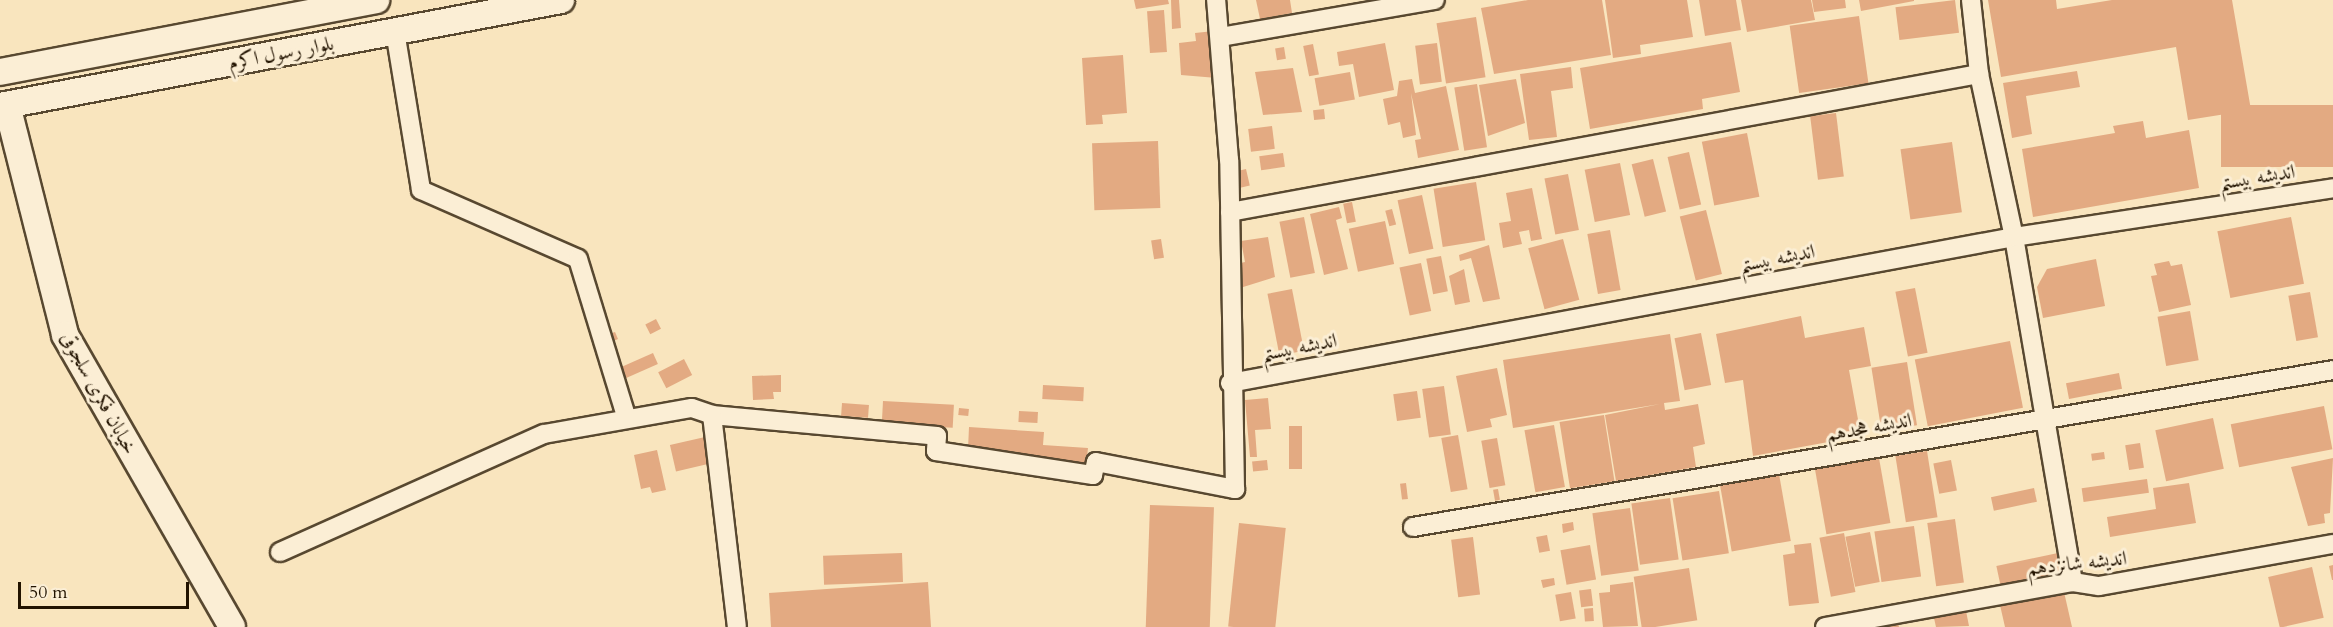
<!DOCTYPE html>
<html>
<head>
<meta charset="utf-8">
<style>
	body { margin:0 }
	#map { position:relative; width:2333px; height:627px; overflow:hidden; background:#f9e5be; font-family:Cardo,Amiri,serif }
	div>[style] { position:absolute }
	.building>* { inset:0; background:#e3aa82; transform-origin:0 0 }
	.roads { filter:drop-shadow(2px 0 #584830) drop-shadow(-2px 0 #584830) drop-shadow(0 2px #584830) drop-shadow(0 -2px #584830) }
	.street>* { height:18px; margin:-9px; padding:0 9px; transform-origin:9px; border-radius:9px; background:#fbeed5 }
	.secondary>* { height:26px; margin:-13px; padding:0 13px; transform-origin:13px; border-radius:13px; background:#fbeed5 }
	span { translate:-50% -50%; white-space:nowrap; text-align:center; line-height:1.15; -webkit-text-stroke:6px #fbeed5; paint-order:stroke }
	.street-label { font-size:20px; color:#221300 }
	.scale { position:absolute; left:18px; top:582px; width:171px; height:27px; box-sizing:border-box; border:3px solid #221300; border-top:0; padding-left:8px; font-size:18px; line-height:21px; white-space:nowrap; color:#221300; -webkit-text-stroke:4px #fbeed5; paint-order:stroke }
</style>
</head>
<body>
<div id="map">
	<div class="building">
		<div style="clip-path:polygon(1134px 0,1168px 0,1169px 4px,1136px 9px)"></div>
		<div style="clip-path:polygon(1171px 0,1179px 0,1181px 28px,1172px 29px)"></div>
		<div style="clip-path:polygon(1256px 0,1290px 0,1292px 13px,1260px 19px)"></div>
		<div style="clip-path:polygon(1528px 0,1602px 0,1611px 55px,1494px 74px,1481px 8px)"></div>
		<div style="clip-path:polygon(1605px 0,1687px 0,1693px 37px,1640px 45px,1641px 54px,1613px 58px)"></div>
		<div style="clip-path:polygon(1699px 0,1736px 0,1741px 30px,1705px 36px)"></div>
		<div style="clip-path:polygon(1741px 0,1811px 0,1815px 20px,1747px 32px)"></div>
		<div style="clip-path:polygon(1812px 0,1845px 0,1846px 8px,1814px 12px)"></div>
		<div style="clip-path:polygon(1859px 0,1914px 0,1914px 1px,1861px 11px)"></div>
		<div style="left:1955px;top:0;width:33px;height:60px;rotate:83deg"></div>
		<div style="clip-path:polygon(1988px 0,2056px 0,2057px 9px,2112px 0,2232px 0,2251px 110px,2188px 120px,2176px 47px,2001px 77px)"></div>
		<div style="left:1164px;top:10px;width:42px;height:17px;rotate:86deg"></div>
		<div style="left:1859px;top:16px;width:68px;height:70px;rotate:82deg"></div>
		<div style="left:1476px;top:17px;width:61px;height:40px;rotate:81deg"></div>
		<div style="clip-path:polygon(1214px 31px,1217px 78px,1181px 75px,1179px 43px,1196px 41px,1195px 33px)"></div>
		<div style="clip-path:polygon(1731px 42px,1740px 92px,1702px 99px,1703px 109px,1590px 129px,1580px 68px)"></div>
		<div style="clip-path:polygon(1385px 43px,1394px 90px,1359px 97px,1353px 64px,1339px 66px,1337px 52px)"></div>
		<div style="left:1437px;top:43px;width:39px;height:22px;rotate:83deg"></div>
		<div style="left:1313px;top:44px;width:31px;height:10px;rotate:79deg"></div>
		<div style="left:1284px;top:47px;width:12px;height:9px;rotate:81deg"></div>
		<div style="clip-path:polygon(1123px 55px,1127px 113px,1102px 115px,1103px 124px,1086px 125px,1082px 58px)"></div>
		<div style="clip-path:polygon(1571px 67px,1573px 88px,1551px 91px,1557px 137px,1529px 140px,1520px 74px)"></div>
		<div style="clip-path:polygon(1293px 68px,1302px 112px,1263px 115px,1255px 72px)"></div>
		<div style="clip-path:polygon(2077px 71px,2080px 87px,2026px 96px,2032px 134px,2012px 138px,2003px 83px)"></div>
		<div style="left:1350px;top:72px;width:28px;height:36px;rotate:80deg"></div>
		<div style="clip-path:polygon(1412px 79px,1415px 93px,1446px 86px,1459px 150px,1418px 158px,1415px 140px,1421px 139px,1411px 93px,1416px 135px,1403px 138px,1400px 122px,1388px 125px,1383px 99px,1397px 96px,1399px 81px)"></div>
		<div style="clip-path:polygon(1516px 79px,1525px 123px,1488px 136px,1479px 85px)"></div>
		<div style="left:1477px;top:84px;width:64px;height:23px;rotate:81deg"></div>
		<div style="left:2333px;top:105px;width:62px;height:112px;rotate:90deg"></div>
		<div style="left:1324px;top:109px;width:10px;height:11px;rotate:84deg"></div>
		<div style="left:1836px;top:113px;width:64px;height:26px;rotate:83deg"></div>
		<div style="clip-path:polygon(2143px 121px,2146px 138px,2189px 130px,2199px 188px,2033px 217px,2022px 149px,2115px 133px,2113px 126px)"></div>
		<div style="left:1272px;top:126px;width:23px;height:24px;rotate:83deg"></div>
		<div style="left:1747px;top:133px;width:65px;height:46px;rotate:79deg"></div>
		<div style="left:1158px;top:141px;width:67px;height:66px;rotate:88deg"></div>
		<div style="left:1952px;top:142px;width:71px;height:52px;rotate:82deg"></div>
		<div style="left:1689px;top:152px;width:54px;height:22px;rotate:77deg"></div>
		<div style="left:1283px;top:153px;width:14px;height:24px;rotate:82deg"></div>
		<div style="left:1653px;top:159px;width:54px;height:22px;rotate:76deg"></div>
		<div style="left:1620px;top:163px;width:53px;height:36px;rotate:79deg"></div>
		<div style="left:1246px;top:169px;width:17px;height:13px;rotate:77deg"></div>
		<div style="left:1568px;top:174px;width:57px;height:24px;rotate:79deg"></div>
		<div style="left:1476px;top:182px;width:59px;height:43px;rotate:81deg"></div>
		<div style="clip-path:polygon(1532px 188px,1542px 239px,1531px 241px,1529px 230px,1519px 232px,1522px 244px,1503px 248px,1499px 223px,1511px 221px,1506px 193px)"></div>
		<div style="left:1422px;top:195px;width:55px;height:25px;rotate:78deg"></div>
		<div style="left:1352px;top:202px;width:20px;height:9px;rotate:79deg"></div>
		<div style="clip-path:polygon(1339px 207px,1342px 218px,1336px 220px,1348px 269px,1324px 275px,1310px 214px)"></div>
		<div style="left:1392px;top:209px;width:16px;height:7px;rotate:75deg"></div>
		<div style="left:1706px;top:210px;width:66px;height:27px;rotate:76deg"></div>
		<div style="left:1304px;top:217px;width:57px;height:25px;rotate:79deg"></div>
		<div style="left:2291px;top:217px;width:68px;height:75px;rotate:79deg"></div>
		<div style="left:1385px;top:221px;width:44px;height:37px;rotate:78deg"></div>
		<div style="left:1610px;top:230px;width:61px;height:23px;rotate:80deg"></div>
		<div style="clip-path:polygon(1268px 237px,1275px 277px,1240px 288px,1236px 264px,1245px 262px,1241px 241px)"></div>
		<div style="left:1161px;top:239px;width:19px;height:10px;rotate:81deg"></div>
		<div style="left:1563px;top:239px;width:63px;height:36px;rotate:75deg"></div>
		<div style="clip-path:polygon(1489px 245px,1500px 299px,1483px 302px,1471px 258px,1460px 261px,1459px 255px)"></div>
		<div style="left:1441px;top:256px;width:36px;height:15px;rotate:79deg"></div>
		<div style="clip-path:polygon(2096px 259px,2105px 306px,2043px 318px,2037px 287px,2047px 269px)"></div>
		<div style="clip-path:polygon(2169px 261px,2171px 266px,2182px 264px,2191px 305px,2159px 312px,2151px 276px,2157px 275px,2154px 264px)"></div>
		<div style="left:1421px;top:263px;width:49px;height:22px;rotate:78deg"></div>
		<div style="clip-path:polygon(1464px 269px,1470px 302px,1455px 305px,1449px 276px)"></div>
		<div style="left:1915px;top:288px;width:66px;height:20px;rotate:79deg"></div>
		<div style="left:1292px;top:289px;width:63px;height:25px;rotate:79deg"></div>
		<div style="left:2310px;top:292px;width:46px;height:22px;rotate:80deg"></div>
		<div style="left:2190px;top:311px;width:50px;height:33px;rotate:80deg"></div>
		<div style="clip-path:polygon(1801px 316px,1805px 338px,1864px 327px,1871px 366px,1849px 370px,1861px 436px,1753px 456px,1743px 380px,1725px 383px,1716px 334px)"></div>
		<div style="left:656px;top:319px;width:11px;height:12px;rotate:63deg"></div>
		<div style="clip-path:polygon(615px 332px,618px 339px,609px 343px,606px 335px)"></div>
		<div style="left:1701px;top:333px;width:53px;height:27px;rotate:79deg"></div>
		<div style="clip-path:polygon(1670px 334px,1680px 401px,1664px 403px,1665px 410px,1698px 404px,1705px 444px,1693px 447px,1696px 467px,1616px 481px,1605px 415px,1660px 404px,1513px 428px,1503px 360px)"></div>
		<div style="left:2010px;top:341px;width:68px;height:97px;rotate:79deg"></div>
		<div style="left:653px;top:353px;width:12px;height:39px;rotate:66deg"></div>
		<div style="left:684px;top:359px;width:18px;height:29px;rotate:63deg"></div>
		<div style="left:1907px;top:362px;width:64px;height:36px;rotate:81deg"></div>
		<div style="clip-path:polygon(1497px 368px,1507px 415px,1490px 419px,1492px 427px,1467px 432px,1456px 376px)"></div>
		<div style="left:2119px;top:373px;width:16px;height:54px;rotate:79deg"></div>
		<div style="clip-path:polygon(781px 375px,781px 392px,773px 392px,774px 399px,753px 400px,752px 376px)"></div>
		<div style="left:1043px;top:385px;width:41px;height:14px;rotate:3deg"></div>
		<div style="left:1444px;top:386px;width:49px;height:22px;rotate:82deg"></div>
		<div style="left:1417px;top:391px;width:27px;height:24px;rotate:82deg"></div>
		<div style="clip-path:polygon(1268px 398px,1271px 429px,1255px 430px,1257px 457px,1250px 457px,1245px 400px)"></div>
		<div style="left:883px;top:401px;width:71px;height:23px;rotate:3deg"></div>
		<div style="left:842px;top:403px;width:27px;height:13px;rotate:4deg"></div>
		<div style="left:2324px;top:406px;width:44px;height:95px;rotate:79deg"></div>
		<div style="left:959px;top:408px;width:10px;height:7px;rotate:6deg"></div>
		<div style="left:1019px;top:411px;width:19px;height:11px;rotate:3deg"></div>
		<div style="left:1604px;top:415px;width:67px;height:45px;rotate:81deg"></div>
		<div style="left:2213px;top:418px;width:52px;height:59px;rotate:78deg"></div>
		<div style="left:1554px;top:425px;width:63px;height:30px;rotate:80deg"></div>
		<div style="left:1289px;top:426px;width:13px;height:43px"></div>
		<div style="clip-path:polygon(969px 427px,1044px 432px,1043px 445px,1088px 448px,1086px 466px,1018px 462px,1018px 452px,968px 449px)"></div>
		<div style="left:1458px;top:435px;width:55px;height:17px;rotate:80deg"></div>
		<div style="left:705px;top:437px;width:27px;height:36px;rotate:77deg"></div>
		<div style="left:1497px;top:438px;width:48px;height:16px;rotate:80deg"></div>
		<div style="left:2140px;top:443px;width:25px;height:15px;rotate:81deg"></div>
		<div style="clip-path:polygon(657px 450px,666px 490px,652px 493px,650px 487px,641px 489px,634px 455px)"></div>
		<div style="left:1927px;top:451px;width:67px;height:32px;rotate:81deg"></div>
		<div style="left:2104px;top:452px;width:7px;height:13px;rotate:82deg"></div>
		<div style="left:1879px;top:458px;width:66px;height:65px;rotate:80deg"></div>
		<div style="clip-path:polygon(2333px 458px,2330px 513px,2324px 514px,2325px 523px,2308px 526px,2291px 467px)"></div>
		<div style="left:1267px;top:460px;width:10px;height:15px;rotate:84deg"></div>
		<div style="left:1951px;top:460px;width:31px;height:18px;rotate:79deg"></div>
		<div style="left:1779px;top:474px;width:68px;height:60px;rotate:80deg"></div>
		<div style="left:2147px;top:479px;width:14px;height:66px;rotate:82deg"></div>
		<div style="left:1406px;top:483px;width:16px;height:6px;rotate:83deg"></div>
		<div style="clip-path:polygon(2189px 483px,2196px 523px,2110px 537px,2107px 517px,2156px 509px,2153px 488px)"></div>
		<div style="left:2034px;top:488px;width:14px;height:44px;rotate:78deg"></div>
		<div style="left:1498px;top:489px;width:11px;height:5px;rotate:80deg"></div>
		<div style="left:1719px;top:491px;width:63px;height:47px;rotate:81deg"></div>
		<div style="left:1670px;top:498px;width:62px;height:39px;rotate:82deg"></div>
		<div style="left:1150px;top:505px;width:64px;height:122px;rotate:2deg"></div>
		<div style="left:1630px;top:508px;width:63px;height:38px;rotate:82deg"></div>
		<div style="left:1955px;top:519px;width:64px;height:28px;rotate:82deg"></div>
		<div style="clip-path:polygon(1573px 522px,1574px 530px,1563px 533px,1562px 524px)"></div>
		<div style="left:1239px;top:523px;width:47px;height:104px;rotate:6deg"></div>
		<div style="left:1914px;top:526px;width:51px;height:40px;rotate:82deg"></div>
		<div style="left:1870px;top:532px;width:51px;height:25px;rotate:79deg"></div>
		<div style="left:1844px;top:533px;width:60px;height:25px;rotate:79deg"></div>
		<div style="left:1547px;top:535px;width:16px;height:11px;rotate:79deg"></div>
		<div style="left:1473px;top:537px;width:58px;height:22px;rotate:83deg"></div>
		<div style="clip-path:polygon(1811px 543px,1819px 603px,1789px 606px,1783px 555px,1795px 553px,1794px 545px)"></div>
		<div style="left:1590px;top:545px;width:35px;height:30px;rotate:80deg"></div>
		<div style="left:902px;top:553px;width:29px;height:79px;rotate:88deg"></div>
		<div style="left:2058px;top:553px;width:24px;height:63px;rotate:78deg"></div>
		<div style="clip-path:polygon(2333px 565px,2333px 580px,2332px 580px,2329px 566px)"></div>
		<div style="left:2312px;top:567px;width:52px;height:45px;rotate:77deg"></div>
		<div style="left:1689px;top:568px;width:53px;height:56px;rotate:81deg"></div>
		<div style="clip-path:polygon(1554px 578px,1555px 585px,1543px 588px,1541px 580px)"></div>
		<div style="clip-path:polygon(928px 582px,931px 627px,771px 627px,769px 593px)"></div>
		<div style="clip-path:polygon(1633px 582px,1638px 626px,1603px 627px,1599px 593px,1610px 592px,1610px 585px)"></div>
		<div style="left:1591px;top:589px;width:17px;height:12px;rotate:83deg"></div>
		<div style="left:1571px;top:592px;width:27px;height:16px;rotate:80deg"></div>
		<div style="clip-path:polygon(2064px 592px,2072px 627px,2005px 627px,2000px 605px)"></div>
		<div style="left:1593px;top:608px;width:13px;height:9px;rotate:86deg"></div>
		<div style="clip-path:polygon(1966px 611px,1969px 626px,1936px 627px,1934px 618px)"></div>
		<div style="clip-path:polygon(1897px 618px,1899px 627px,1872px 627px)"></div>
	</div>
	<div class="roads">
		<div class="street">
			<div style="left:1971px;top:0;width:74px;rotate:83.8deg"></div>
			<div style="left:1979px;top:74px;width:167px;rotate:77.9deg"></div>
			<div style="left:2014px;top:237px;width:350px;rotate:80.3deg"></div>
			<div style="left:395px;top:31px;width:161px;rotate:80.7deg"></div>
			<div style="left:421px;top:190px;width:171px;rotate:23.7deg"></div>
			<div style="left:578px;top:259px;width:164px;rotate:73deg"></div>
			<div style="left:1220px;top:37px;width:218px;rotate:-9.8deg"></div>
			<div style="left:1230px;top:212px;width:762px;rotate:-10.44deg"></div>
			<div style="left:1230px;top:383px;width:797px;rotate:-10.55deg"></div>
			<div style="left:2014px;top:237px;width:323px;rotate:-8.7deg"></div>
			<div style="left:712px;top:415px;width:226px;rotate:5.3deg"></div>
			<div style="left:937px;top:436px;width:15px;rotate:94deg"></div>
			<div style="left:936px;top:451px;width:159px;rotate:8.7deg"></div>
			<div style="left:1093px;top:475px;width:13px;rotate:-77deg"></div>
			<div style="left:1096px;top:462px;width:142px;rotate:11deg"></div>
			<div style="left:1235px;top:489px;width:329px;rotate:-91deg"></div>
			<div style="left:1229px;top:160px;width:161px;rotate:-94.6deg"></div>
			<div style="left:1413px;top:527px;width:933px;rotate:-9.68deg"></div>
			<div style="left:280px;top:552px;width:289px;rotate:-24.1deg"></div>
			<div style="left:544px;top:434px;width:150px;rotate:-10deg"></div>
			<div style="left:692px;top:408px;width:21px;rotate:19deg"></div>
			<div style="left:712px;top:415px;width:213px;rotate:83.3deg"></div>
			<div style="left:1825px;top:627px;width:252px;rotate:-10.3deg"></div>
			<div style="left:2073px;top:582px;width:26px;rotate:9deg"></div>
			<div style="left:2099px;top:586px;width:238px;rotate:-10.2deg"></div>
		</div>
		<div class="secondary">
			<div style="left:0;top:72px;width:383px;rotate:-10.8deg"></div>
			<div style="left:7px;top:105px;width:237px;rotate:75.8deg"></div>
			<div style="left:65px;top:335px;width:336px;rotate:60.2deg"></div>
			<div style="left:0;top:106px;width:571px;rotate:-10.7deg"></div>
		</div>
	</div>
	<div class="street-label">
		<span style="left:281px;top:53px;rotate:-11deg">بلوار رسول اکرم</span>
		<span style="left:2257px;top:177px;rotate:-9deg">اندیشه بیستم</span>
		<span style="left:1777px;top:258px;rotate:-11deg">اندیشه بیستم</span>
		<span style="left:1299px;top:347px;rotate:-11deg">اندیشه بیستم</span>
		<span style="left:99px;top:393px;rotate:61deg">خیابان فکری سلجوقی</span>
		<span style="left:1869px;top:427px;rotate:-10deg">اندیشه هجدهم</span>
		<span style="left:2077px;top:563px;rotate:-6deg">اندیشه شانزدهم</span>
	</div>
	<div class="scale">50 m</div>
</div>
</body>
</html>
